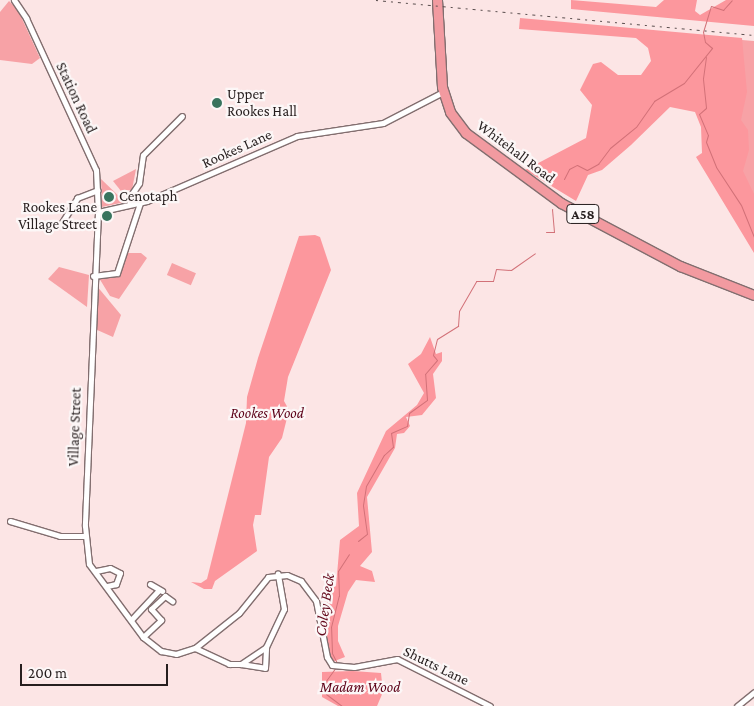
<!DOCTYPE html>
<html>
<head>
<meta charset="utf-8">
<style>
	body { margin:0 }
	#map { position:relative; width:754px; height:706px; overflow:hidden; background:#fce5e5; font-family:"Crimson Pro",serif }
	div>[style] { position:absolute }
	.green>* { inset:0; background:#f7a2a6; transform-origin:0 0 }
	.forest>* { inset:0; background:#fc979d }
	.stream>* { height:1px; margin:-0.5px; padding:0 0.5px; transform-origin:0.5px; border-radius:0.5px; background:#d27178 }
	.roads { filter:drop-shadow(1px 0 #826e6f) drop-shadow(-1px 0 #826e6f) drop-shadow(0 1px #826e6f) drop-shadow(0 -1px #826e6f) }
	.minor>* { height:5px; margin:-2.5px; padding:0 2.5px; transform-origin:2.5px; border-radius:2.5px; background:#fff }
	.trunk>* { height:9px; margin:-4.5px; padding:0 4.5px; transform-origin:4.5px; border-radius:4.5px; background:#f29aa0 }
	.rail>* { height:1px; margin-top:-0.5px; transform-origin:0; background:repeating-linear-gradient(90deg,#584c4c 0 2.5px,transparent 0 7.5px) }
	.dots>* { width:14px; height:14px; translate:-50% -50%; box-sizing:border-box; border:2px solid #fcf7f7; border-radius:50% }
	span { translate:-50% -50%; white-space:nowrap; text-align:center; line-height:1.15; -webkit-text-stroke:4.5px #fcf7f7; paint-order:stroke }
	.shield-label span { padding:1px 4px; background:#fcf7f7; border:1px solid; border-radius:4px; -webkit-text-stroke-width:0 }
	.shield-label { font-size:14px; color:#261e1e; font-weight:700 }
	.poi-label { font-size:15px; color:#261e1e }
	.left { translate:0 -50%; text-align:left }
	.right { translate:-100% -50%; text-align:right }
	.street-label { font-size:15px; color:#261e1e }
	.park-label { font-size:15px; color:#5c0017; font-style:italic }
	.water-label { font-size:16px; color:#650c1e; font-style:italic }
	.scale { position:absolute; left:20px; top:664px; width:148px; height:22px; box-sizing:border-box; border:2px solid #261e1e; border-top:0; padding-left:6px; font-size:15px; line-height:18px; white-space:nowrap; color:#261e1e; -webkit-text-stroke:4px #fcf7f7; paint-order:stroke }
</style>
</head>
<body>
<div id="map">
	<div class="green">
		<div style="clip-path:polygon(9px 1px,18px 10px,40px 58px,32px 64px,0 60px,0 12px)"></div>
		<div style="clip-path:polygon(730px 39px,754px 41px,754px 227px,734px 199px)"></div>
		<div style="clip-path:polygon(136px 169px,132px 190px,121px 191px,113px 181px)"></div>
		<div style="clip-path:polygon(101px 179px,125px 202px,102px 207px)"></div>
		<div style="clip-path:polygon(127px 253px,141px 253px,147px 258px,119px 299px,110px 296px,99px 278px,115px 276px)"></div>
		<div style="left:172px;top:263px;width:26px;height:13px;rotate:23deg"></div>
		<div style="clip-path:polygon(59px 267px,89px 275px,87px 307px,48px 279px)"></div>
		<div style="clip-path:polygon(96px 285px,121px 315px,113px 337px,95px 329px)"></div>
	</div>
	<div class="forest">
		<div style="clip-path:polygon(571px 0,656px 7px,664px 0,697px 0,695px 11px,700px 15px,726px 0,754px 0,754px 26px,571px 9px)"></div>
		<div style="clip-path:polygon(520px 18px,742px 38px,747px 92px,741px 120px,748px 130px,749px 150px,743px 171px,754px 194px,754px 253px,696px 157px,702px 153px,701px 127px,695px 112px,670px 107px,631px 145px,602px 170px,588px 175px,576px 201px,525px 170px,586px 138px,592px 105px,580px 90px,593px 64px,601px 62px,618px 75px,641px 75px,651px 61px,648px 48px,636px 38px,519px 29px)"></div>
		<div style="clip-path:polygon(315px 235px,320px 237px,331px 270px,288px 377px,284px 401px,289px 410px,282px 438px,269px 457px,261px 515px,255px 515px,253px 525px,257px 551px,215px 581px,212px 589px,204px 589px,191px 582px,201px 583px,207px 579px,246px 423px,247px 397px,258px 358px,299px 236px)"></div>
		<div style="clip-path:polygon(430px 337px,436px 354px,442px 352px,442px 361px,433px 374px,436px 398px,422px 415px,406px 417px,410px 426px,404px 433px,397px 434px,395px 448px,367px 497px,372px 552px,360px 566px,372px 571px,375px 582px,356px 580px,348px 592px,338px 626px,338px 641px,345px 657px,332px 662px,324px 623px,329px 590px,336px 586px,340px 540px,359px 526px,357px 493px,386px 431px,417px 405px,424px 393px,408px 364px,421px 354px)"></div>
		<div style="clip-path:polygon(353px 671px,381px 673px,383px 692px,377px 706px,338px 706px,322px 697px,322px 672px)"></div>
	</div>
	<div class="stream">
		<div style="left:706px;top:57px;width:22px;rotate:98deg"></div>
		<div style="left:703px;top:79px;width:29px;rotate:84deg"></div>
		<div style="left:706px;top:108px;width:9px;rotate:139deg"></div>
		<div style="left:699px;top:114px;width:23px;rotate:67deg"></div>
		<div style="left:708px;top:135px;width:7px;rotate:106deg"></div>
		<div style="left:706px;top:142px;width:27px;rotate:68deg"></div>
		<div style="left:716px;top:167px;width:45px;rotate:56.7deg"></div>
		<div style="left:741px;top:205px;width:35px;rotate:68deg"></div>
		<div style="left:564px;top:179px;width:11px;rotate:-63deg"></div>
		<div style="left:569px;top:169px;width:9px;rotate:-27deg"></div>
		<div style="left:577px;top:165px;width:11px;rotate:27deg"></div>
		<div style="left:587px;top:170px;width:13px;rotate:-29deg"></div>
		<div style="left:598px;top:164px;width:20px;rotate:-53deg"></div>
		<div style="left:610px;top:148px;width:33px;rotate:-39deg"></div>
		<div style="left:636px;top:127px;width:32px;rotate:-55deg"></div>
		<div style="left:654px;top:101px;width:35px;rotate:-31deg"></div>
		<div style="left:684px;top:83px;width:45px;rotate:-51.3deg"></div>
		<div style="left:712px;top:48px;width:9px;rotate:-139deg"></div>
		<div style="left:705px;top:42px;width:10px;rotate:-101deg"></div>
		<div style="left:703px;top:32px;width:27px;rotate:-73deg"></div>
		<div style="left:711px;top:6px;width:13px;rotate:18deg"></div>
		<div style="left:723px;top:10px;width:13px;rotate:-48deg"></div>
		<div style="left:546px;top:232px;width:8px"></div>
		<div style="left:554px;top:232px;width:23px;rotate:-95deg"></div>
		<div style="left:358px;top:541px;width:11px;rotate:-38deg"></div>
		<div style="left:367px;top:534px;width:29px;rotate:-98deg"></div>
		<div style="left:363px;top:505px;width:19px;rotate:-81deg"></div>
		<div style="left:366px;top:486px;width:36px;rotate:-60deg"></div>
		<div style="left:384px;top:455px;width:12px;rotate:-42deg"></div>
		<div style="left:393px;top:447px;width:14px;rotate:-98deg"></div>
		<div style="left:391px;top:433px;width:17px;rotate:-24deg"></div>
		<div style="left:407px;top:426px;width:13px;rotate:-81deg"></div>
		<div style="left:409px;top:413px;width:22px;rotate:-36deg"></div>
		<div style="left:427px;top:400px;width:26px;rotate:-94deg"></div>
		<div style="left:425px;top:374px;width:18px;rotate:-49deg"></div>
		<div style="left:437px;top:360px;width:6px;rotate:-129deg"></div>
		<div style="left:433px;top:355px;width:16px;rotate:-76deg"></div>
		<div style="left:437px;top:339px;width:25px;rotate:-32deg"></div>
		<div style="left:458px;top:326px;width:15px;rotate:-86deg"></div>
		<div style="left:459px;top:311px;width:34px;rotate:-60deg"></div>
		<div style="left:476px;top:281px;width:17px"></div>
		<div style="left:493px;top:281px;width:12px;rotate:-76deg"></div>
		<div style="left:496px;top:269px;width:15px;rotate:4deg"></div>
		<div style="left:511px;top:270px;width:29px;rotate:-35deg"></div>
		<div style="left:337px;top:663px;width:11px;rotate:-117deg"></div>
		<div style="left:332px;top:653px;width:26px;rotate:-92deg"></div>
		<div style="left:331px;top:627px;width:32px;rotate:-76deg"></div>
		<div style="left:339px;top:596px;width:25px;rotate:-92deg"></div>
		<div style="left:338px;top:571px;width:20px;rotate:-57deg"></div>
		<div style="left:336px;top:667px;width:17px;rotate:126deg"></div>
		<div style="left:326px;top:681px;width:13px;rotate:90deg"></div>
		<div style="left:326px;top:694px;width:20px;rotate:37deg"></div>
	</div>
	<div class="roads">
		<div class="minor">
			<div style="left:14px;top:0;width:22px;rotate:56deg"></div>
			<div style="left:26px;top:18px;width:167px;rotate:65.3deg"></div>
			<div style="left:96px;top:170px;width:42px;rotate:87.3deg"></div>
			<div style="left:98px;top:212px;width:314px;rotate:92.4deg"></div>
			<div style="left:85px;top:526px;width:38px;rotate:84deg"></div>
			<div style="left:89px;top:564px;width:91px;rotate:53.5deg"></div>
			<div style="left:143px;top:637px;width:23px;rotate:38deg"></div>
			<div style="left:161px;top:651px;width:15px;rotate:11deg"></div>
			<div style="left:176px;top:654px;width:20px;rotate:-18deg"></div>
			<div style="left:195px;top:648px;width:56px;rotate:-38.5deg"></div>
			<div style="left:239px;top:613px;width:46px;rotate:-51.1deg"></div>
			<div style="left:268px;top:577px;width:19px;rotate:-6deg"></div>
			<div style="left:287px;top:575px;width:15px;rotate:23deg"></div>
			<div style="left:301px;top:581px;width:25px;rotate:53deg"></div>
			<div style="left:316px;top:601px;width:57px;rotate:78.9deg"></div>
			<div style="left:327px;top:657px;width:9px;rotate:58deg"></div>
			<div style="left:332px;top:665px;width:22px;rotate:5deg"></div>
			<div style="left:354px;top:667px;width:44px;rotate:-10.5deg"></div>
			<div style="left:397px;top:659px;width:104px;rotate:26.8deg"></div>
			<div style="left:130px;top:204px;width:6px;rotate:-99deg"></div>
			<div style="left:129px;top:198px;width:18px;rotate:-56deg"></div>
			<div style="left:139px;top:183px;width:28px;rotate:-82deg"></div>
			<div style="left:143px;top:155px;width:55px;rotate:-45deg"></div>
			<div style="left:98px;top:212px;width:50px;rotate:-12.7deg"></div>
			<div style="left:147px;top:201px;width:163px;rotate:-23.4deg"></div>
			<div style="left:297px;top:136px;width:87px;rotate:-8.6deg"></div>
			<div style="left:383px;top:123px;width:68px;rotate:-27.3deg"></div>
			<div style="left:61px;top:224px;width:31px;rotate:-58deg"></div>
			<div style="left:77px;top:198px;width:22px;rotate:-21deg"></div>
			<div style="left:93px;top:276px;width:24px;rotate:-7deg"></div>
			<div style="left:117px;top:273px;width:74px;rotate:-71.8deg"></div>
			<div style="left:10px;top:521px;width:52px;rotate:16.7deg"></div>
			<div style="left:60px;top:536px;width:25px"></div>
			<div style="left:96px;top:571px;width:14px;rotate:-12deg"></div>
			<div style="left:110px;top:568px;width:11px;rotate:27deg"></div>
			<div style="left:120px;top:573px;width:12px;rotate:110deg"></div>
			<div style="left:116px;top:584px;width:9px;rotate:167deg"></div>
			<div style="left:150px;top:584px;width:14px;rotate:30deg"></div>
			<div style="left:131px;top:620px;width:41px;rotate:-47deg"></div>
			<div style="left:143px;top:637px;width:25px;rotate:-43deg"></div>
			<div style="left:161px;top:620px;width:15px;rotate:-132deg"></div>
			<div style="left:151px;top:609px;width:19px;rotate:-43deg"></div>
			<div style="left:165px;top:596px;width:9px;rotate:36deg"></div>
			<div style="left:195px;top:648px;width:38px;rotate:25deg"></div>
			<div style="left:229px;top:664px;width:12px"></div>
			<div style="left:241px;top:664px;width:30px;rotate:-34deg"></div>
			<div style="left:266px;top:647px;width:42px;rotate:-64.7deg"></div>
			<div style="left:284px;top:609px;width:36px;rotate:-100deg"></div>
			<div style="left:241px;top:664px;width:24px;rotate:9deg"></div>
			<div style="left:265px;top:668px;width:21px;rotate:-87deg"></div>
			<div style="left:737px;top:706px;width:22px;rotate:-39deg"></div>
		</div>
		<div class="trunk">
			<div style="left:437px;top:0;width:87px;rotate:86.7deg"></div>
			<div style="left:442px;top:87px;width:26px;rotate:72deg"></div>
			<div style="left:450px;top:112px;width:26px;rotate:53deg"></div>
			<div style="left:466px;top:133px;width:118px;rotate:36.4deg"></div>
			<div style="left:561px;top:203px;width:135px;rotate:27.9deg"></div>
			<div style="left:680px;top:266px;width:79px;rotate:21.4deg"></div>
		</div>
	</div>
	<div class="rail">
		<div style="left:376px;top:0;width:380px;rotate:5.3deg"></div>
	</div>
	<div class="dots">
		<div style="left:217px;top:103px;background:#39745e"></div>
		<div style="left:109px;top:197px;background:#39745e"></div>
		<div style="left:107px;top:216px;background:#39745e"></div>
	</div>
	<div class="shield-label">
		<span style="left:583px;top:214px">A58</span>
	</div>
	<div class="poi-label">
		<span class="left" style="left:227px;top:103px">Upper<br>Rookes Hall</span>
		<span class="left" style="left:119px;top:197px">Cenotaph</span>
		<span class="right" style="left:97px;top:216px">Rookes Lane<br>Village Street</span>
	</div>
	<div class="street-label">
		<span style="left:76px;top:98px;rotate:65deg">Station Road</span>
		<span style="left:237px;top:149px;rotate:-24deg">Rookes Lane</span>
		<span style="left:516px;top:152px;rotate:37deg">Whitehall Road</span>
		<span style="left:75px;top:427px;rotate:-88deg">Village Street</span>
		<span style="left:436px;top:666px;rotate:26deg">Shutts Lane</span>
	</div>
	<div class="park-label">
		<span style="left:267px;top:414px">Rookes Wood</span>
		<span style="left:360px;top:688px">Madam Wood</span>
	</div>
	<div class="water-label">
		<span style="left:325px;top:605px;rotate:-82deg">Coley Beck</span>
	</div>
	<div class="scale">200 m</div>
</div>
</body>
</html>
